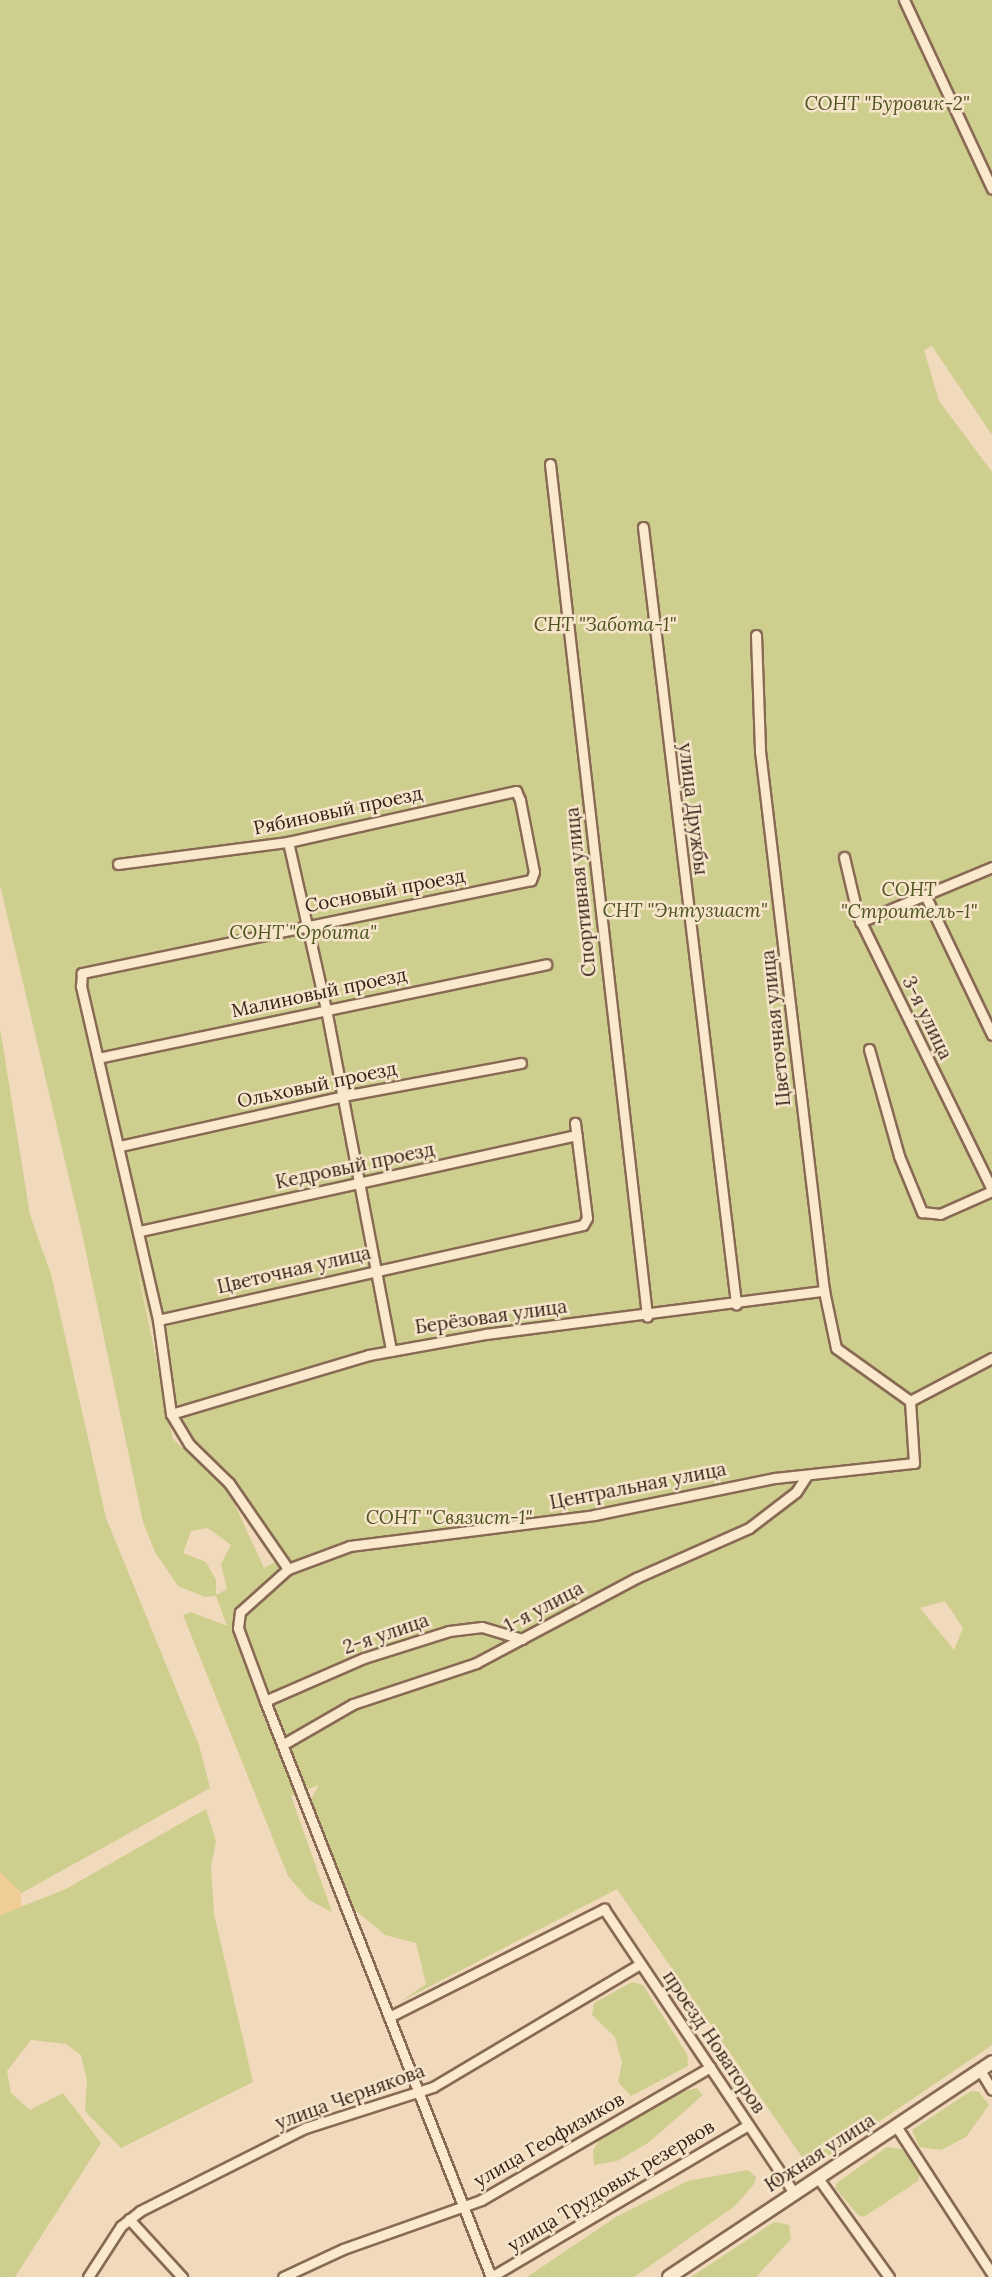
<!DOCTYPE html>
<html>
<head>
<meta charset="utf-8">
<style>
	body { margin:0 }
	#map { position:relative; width:992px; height:2277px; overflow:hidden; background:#f0dabb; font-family:Lora,serif }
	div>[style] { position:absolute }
	.green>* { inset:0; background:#cece8e }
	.sand>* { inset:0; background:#efcd95 }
	.roads { filter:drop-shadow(2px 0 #886a54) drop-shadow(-2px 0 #886a54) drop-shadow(0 2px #886a54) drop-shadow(0 -2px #886a54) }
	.minor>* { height:9px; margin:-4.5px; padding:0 4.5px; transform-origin:4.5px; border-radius:4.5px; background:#fbe9ce }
	.secondary>* { height:12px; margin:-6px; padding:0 6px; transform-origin:6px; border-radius:6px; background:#fbe9ce }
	span { translate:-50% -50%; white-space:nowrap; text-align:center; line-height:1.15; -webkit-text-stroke:5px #f7e5cb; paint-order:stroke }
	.park-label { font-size:19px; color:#4c541f; font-style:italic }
	.street-label { font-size:19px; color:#36241a }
</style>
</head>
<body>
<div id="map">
	<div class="green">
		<div style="clip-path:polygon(evenodd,0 0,992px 0,992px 435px,932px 346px,924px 350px,939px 401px,992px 472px,992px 2045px,818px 2163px,806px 2163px,617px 1889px,400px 2002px,426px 1984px,416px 1943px,385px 1935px,354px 1909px,311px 1799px,319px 1785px,291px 1796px,332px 1912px,309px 1900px,288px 1876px,183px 1615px,191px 1612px,227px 1626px,216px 1596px,205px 1597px,178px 1586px,155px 1552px,143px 1522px,81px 1229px,0 885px,0 0,136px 1263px,173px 1411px,210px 1473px,173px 1439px,136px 1263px,0 0,228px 1490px,275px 1561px,275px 1562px,264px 1568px,228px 1490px,0 0,208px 1528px,231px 1545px,221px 1564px,227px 1589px,216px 1595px,216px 1580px,206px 1562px,183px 1553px,191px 1531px,208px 1528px,0 0,945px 1601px,963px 1628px,954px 1650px,920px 1608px,945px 1601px)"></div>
		<div style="clip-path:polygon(0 1028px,30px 1215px,51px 1274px,106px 1518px,199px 1745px,210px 1788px,20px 1894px,0 1872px)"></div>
		<div style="clip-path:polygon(206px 1809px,216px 1841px,211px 1867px,214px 1914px,253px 2082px,121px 2148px,85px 2111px,87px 2081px,81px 2055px,66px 2044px,31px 2040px,7px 2071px,11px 2093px,30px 2110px,63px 2093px,101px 2143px,15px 2277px,0 2277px,0 1915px,66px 1889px)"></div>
		<div style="clip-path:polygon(632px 1982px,643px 1985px,687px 2054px,688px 2066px,631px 2096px,618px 2082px,622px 2063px,615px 2037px,592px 2015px,594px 2003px)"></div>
		<div style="clip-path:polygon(697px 2088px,703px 2095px,648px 2143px,617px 2161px,594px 2165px,593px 2151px,599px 2140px,679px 2093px)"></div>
		<div style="clip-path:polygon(971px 2091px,979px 2092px,989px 2105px,966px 2137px,941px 2150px,919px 2147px,912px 2130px)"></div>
		<div style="clip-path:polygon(887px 2147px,902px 2149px,920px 2174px,918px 2181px,864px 2217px,858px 2215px,835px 2188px,837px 2183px)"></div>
		<div style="clip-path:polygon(748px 2170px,756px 2177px,754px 2184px,735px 2206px,634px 2277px,527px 2277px,616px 2217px,688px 2181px)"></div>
		<div style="clip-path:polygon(774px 2222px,789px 2225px,791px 2239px,756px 2277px,691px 2277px)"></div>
	</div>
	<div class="sand">
		<div style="clip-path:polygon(0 1872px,20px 1891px,22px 1907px,0 1915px)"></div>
	</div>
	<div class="roads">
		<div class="minor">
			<div style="left:904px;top:0;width:208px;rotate:65deg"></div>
			<div style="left:550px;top:464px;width:858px;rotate:83.5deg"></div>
			<div style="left:643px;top:527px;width:783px;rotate:83.17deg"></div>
			<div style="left:756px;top:635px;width:116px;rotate:88deg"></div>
			<div style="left:760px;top:751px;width:544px;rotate:83.24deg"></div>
			<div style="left:824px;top:1291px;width:58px;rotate:78.1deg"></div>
			<div style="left:836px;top:1348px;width:91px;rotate:35.6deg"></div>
			<div style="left:288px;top:842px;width:171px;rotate:77.2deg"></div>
			<div style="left:326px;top:1009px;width:348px;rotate:79.2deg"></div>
			<div style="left:844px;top:857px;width:61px;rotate:76.7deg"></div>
			<div style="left:858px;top:916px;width:304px;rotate:63.9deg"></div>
			<div style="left:118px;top:864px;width:171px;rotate:-7.4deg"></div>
			<div style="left:288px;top:842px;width:234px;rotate:-12.6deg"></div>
			<div style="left:516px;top:791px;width:10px;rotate:66deg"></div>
			<div style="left:520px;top:800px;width:73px;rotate:79deg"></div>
			<div style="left:534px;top:872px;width:9px;rotate:111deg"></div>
			<div style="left:531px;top:880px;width:459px;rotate:168.3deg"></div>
			<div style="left:82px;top:973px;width:13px;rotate:94deg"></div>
			<div style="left:81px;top:986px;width:343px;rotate:77deg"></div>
			<div style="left:158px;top:1320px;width:95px;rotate:82.1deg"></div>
			<div style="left:171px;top:1414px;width:35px;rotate:59deg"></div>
			<div style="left:189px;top:1444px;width:56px;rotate:44.3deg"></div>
			<div style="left:229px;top:1483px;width:104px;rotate:55.5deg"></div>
			<div style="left:925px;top:895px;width:155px;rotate:64.4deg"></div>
			<div style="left:860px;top:922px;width:143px;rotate:-22.6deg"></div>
			<div style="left:869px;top:1049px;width:111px;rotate:74.3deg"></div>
			<div style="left:899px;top:1156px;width:61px;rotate:67.7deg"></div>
			<div style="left:922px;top:1212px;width:18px;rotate:6deg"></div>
			<div style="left:940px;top:1214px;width:57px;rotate:-23.9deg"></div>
			<div style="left:98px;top:1058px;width:458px;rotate:-11.8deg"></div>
			<div style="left:120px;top:1146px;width:229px;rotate:-12.6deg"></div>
			<div style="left:343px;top:1096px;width:181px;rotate:-10.5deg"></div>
			<div style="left:140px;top:1231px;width:447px;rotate:-12.4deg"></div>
			<div style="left:158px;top:1320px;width:435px;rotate:-12.6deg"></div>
			<div style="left:583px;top:1225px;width:8px;rotate:-60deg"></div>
			<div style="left:587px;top:1218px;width:96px;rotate:-97.2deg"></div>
			<div style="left:171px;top:1414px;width:207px;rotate:-16.6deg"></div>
			<div style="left:369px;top:1355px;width:119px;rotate:-10.2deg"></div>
			<div style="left:486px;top:1334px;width:341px;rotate:-7.3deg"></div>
			<div style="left:265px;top:1701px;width:108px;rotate:-23.5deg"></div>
			<div style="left:364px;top:1658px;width:89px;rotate:-17.6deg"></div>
			<div style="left:449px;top:1631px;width:33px;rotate:-7deg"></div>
			<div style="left:482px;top:1627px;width:42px;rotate:16.7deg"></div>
			<div style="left:282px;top:1745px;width:82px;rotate:-30deg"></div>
			<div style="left:353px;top:1704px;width:130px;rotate:-18.4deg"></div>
			<div style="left:476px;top:1663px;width:181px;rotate:-28deg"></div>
			<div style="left:636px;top:1578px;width:124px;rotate:-23.9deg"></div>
			<div style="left:749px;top:1528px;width:59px;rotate:-37.5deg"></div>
			<div style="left:796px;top:1492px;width:20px;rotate:-57deg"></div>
			<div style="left:389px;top:2017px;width:241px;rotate:-26.7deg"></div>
			<div style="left:604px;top:1909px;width:342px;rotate:56.2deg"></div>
			<div style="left:980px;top:2070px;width:23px;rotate:59deg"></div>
			<div style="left:896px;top:2126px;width:176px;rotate:57deg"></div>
			<div style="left:818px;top:2178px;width:122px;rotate:54.4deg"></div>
			<div style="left:129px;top:2219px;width:79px;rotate:47.6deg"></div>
			<div style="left:88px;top:2277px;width:61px;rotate:-57.1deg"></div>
			<div style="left:121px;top:2226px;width:24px;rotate:-38deg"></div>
			<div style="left:140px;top:2211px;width:185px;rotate:-26.7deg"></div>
			<div style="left:305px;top:2128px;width:134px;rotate:-17.8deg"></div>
			<div style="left:433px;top:2087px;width:241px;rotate:-30.7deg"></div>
			<div style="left:283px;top:2277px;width:66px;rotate:-25deg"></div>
			<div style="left:343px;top:2249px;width:146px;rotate:-19.5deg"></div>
			<div style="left:481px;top:2200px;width:265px;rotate:-30.1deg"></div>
			<div style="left:491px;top:2277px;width:619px;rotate:-111.42deg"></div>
			<div style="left:265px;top:1701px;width:78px;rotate:-110.3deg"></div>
			<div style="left:238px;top:1628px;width:16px;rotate:-83deg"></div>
			<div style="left:240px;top:1612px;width:64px;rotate:-41.9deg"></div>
			<div style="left:288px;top:1569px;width:66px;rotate:-20.4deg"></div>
			<div style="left:350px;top:1546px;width:246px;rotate:-7.2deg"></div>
			<div style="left:594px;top:1515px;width:185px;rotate:-11.6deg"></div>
			<div style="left:775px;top:1478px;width:140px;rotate:-6.2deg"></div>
			<div style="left:914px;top:1463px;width:62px;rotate:-93.7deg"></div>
			<div style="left:910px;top:1401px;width:93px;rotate:-27.7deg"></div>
			<div style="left:491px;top:2277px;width:299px;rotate:-30.6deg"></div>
		</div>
		<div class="secondary">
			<div style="left:669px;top:2277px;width:388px;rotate:-33.6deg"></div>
		</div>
	</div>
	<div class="park-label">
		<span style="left:887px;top:104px">СОНТ "Буровик-2"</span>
		<span style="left:605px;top:625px">СНТ "Забота-1"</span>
		<span style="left:909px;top:901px">СОНТ<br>"Строитель-1"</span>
		<span style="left:685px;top:911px">СНТ "Энтузиаст"</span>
		<span style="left:303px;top:933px">СОНТ "Орбита"</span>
		<span style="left:449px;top:1518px">СОНТ "Связист-1"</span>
	</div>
	<div class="street-label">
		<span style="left:693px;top:809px;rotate:83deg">улица Дружбы</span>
		<span style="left:338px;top:811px;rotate:-12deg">Рябиновый проезд</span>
		<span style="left:385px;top:891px;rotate:-11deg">Сосновый проезд</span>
		<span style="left:581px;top:892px;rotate:-96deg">Спортивная улица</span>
		<span style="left:319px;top:993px;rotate:-12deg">Малиновый проезд</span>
		<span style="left:927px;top:1018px;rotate:64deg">3-я улица</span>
		<span style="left:776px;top:1028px;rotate:-96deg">Цветочная улица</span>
		<span style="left:317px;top:1085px;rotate:-12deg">Ольховый проезд</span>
		<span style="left:355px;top:1166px;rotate:-12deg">Кедровый проезд</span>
		<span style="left:294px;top:1270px;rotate:-13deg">Цветочная улица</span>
		<span style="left:491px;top:1317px;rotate:-8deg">Берёзовая улица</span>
		<span style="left:638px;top:1486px;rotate:-11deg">Центральная улица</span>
		<span style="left:544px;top:1607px;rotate:-28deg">1-я улица</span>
		<span style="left:386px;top:1634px;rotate:-19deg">2-я улица</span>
		<span style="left:714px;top:2042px;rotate:56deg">проезд Новаторов</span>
		<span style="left:350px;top:2097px;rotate:-20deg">улица Чернякова</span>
		<span style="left:549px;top:2140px;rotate:-30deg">улица Геофизиков</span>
		<span style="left:820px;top:2153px;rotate:-33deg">Южная улица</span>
		<span style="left:611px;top:2186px;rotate:-31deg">улица Трудовых резервов</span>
	</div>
</div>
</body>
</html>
